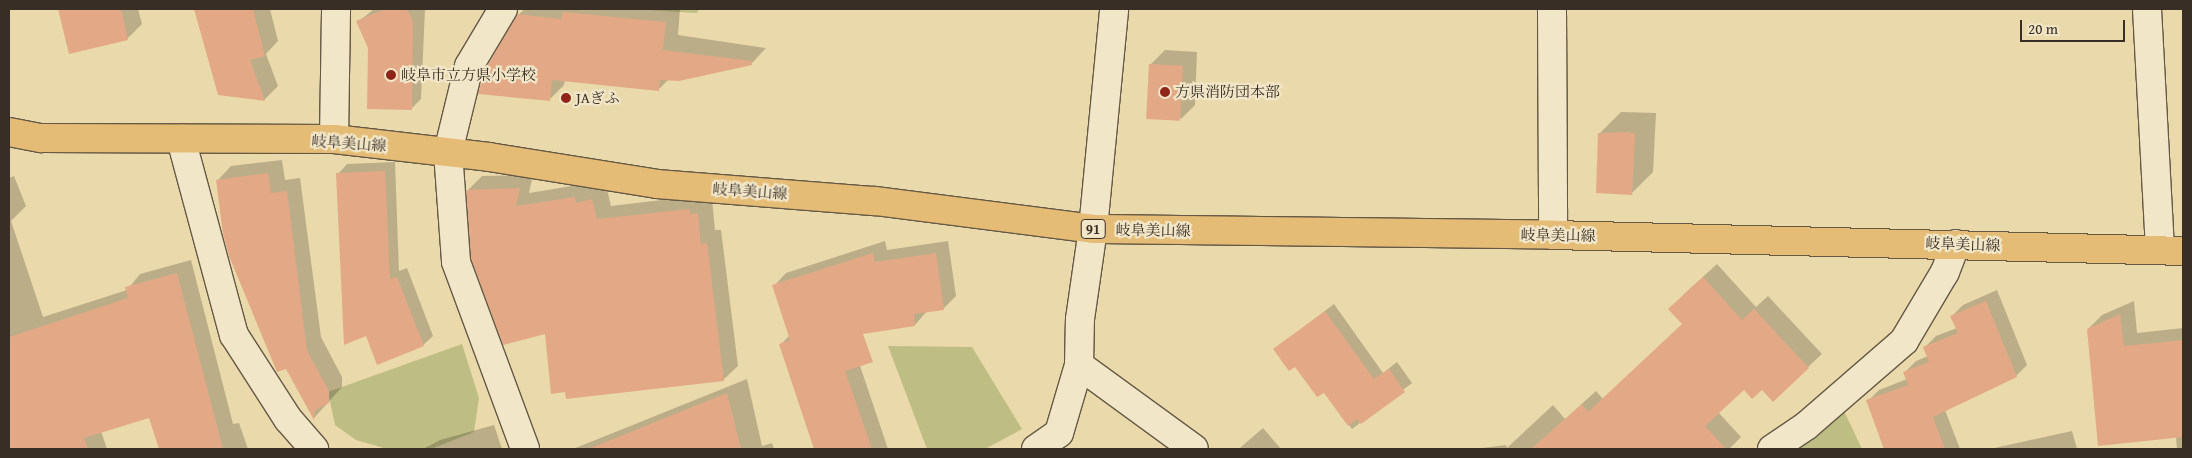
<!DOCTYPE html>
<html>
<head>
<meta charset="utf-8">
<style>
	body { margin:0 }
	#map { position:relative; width:2192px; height:458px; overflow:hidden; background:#ead9aa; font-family:"Gentium Book Plus","Noto Serif JP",serif }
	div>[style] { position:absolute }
	.green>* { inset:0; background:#bebd84 }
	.shadow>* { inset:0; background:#0003 }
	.building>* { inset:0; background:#e3a986; transform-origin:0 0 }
	.roads { filter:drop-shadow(1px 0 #655946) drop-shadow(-1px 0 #655946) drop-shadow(0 1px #655946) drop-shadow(0 -1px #655946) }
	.minor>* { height:28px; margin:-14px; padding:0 14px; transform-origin:14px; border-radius:14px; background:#f1e6c8 }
	.primary>* { height:28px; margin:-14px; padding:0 14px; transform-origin:14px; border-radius:14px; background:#e5bc75 }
	.dots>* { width:14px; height:14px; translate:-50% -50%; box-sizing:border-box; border:2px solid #f1e6c8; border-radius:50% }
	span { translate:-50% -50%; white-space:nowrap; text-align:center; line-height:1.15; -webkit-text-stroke:4.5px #f1e6c8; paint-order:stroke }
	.shield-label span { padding:1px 4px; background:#f1e6c8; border:1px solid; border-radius:4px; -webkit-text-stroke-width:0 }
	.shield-label { font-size:14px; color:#392e25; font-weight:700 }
	.poi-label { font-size:15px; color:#392e25 }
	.left { translate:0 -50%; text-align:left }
	.street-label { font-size:15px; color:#392e25 }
	.frame { position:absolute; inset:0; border:10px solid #392e25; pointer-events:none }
	.scale { position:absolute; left:2020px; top:20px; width:105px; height:22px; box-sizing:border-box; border:2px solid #392e25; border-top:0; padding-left:6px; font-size:15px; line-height:18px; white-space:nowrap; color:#392e25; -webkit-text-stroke:4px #f1e6c8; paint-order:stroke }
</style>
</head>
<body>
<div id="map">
	<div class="green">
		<div style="clip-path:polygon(633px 9px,699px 9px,697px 13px)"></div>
		<div style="clip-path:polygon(462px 344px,479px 398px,474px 432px,431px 449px,387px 449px,356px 440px,335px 425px,328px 392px)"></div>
		<div style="clip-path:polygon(888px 346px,972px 347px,1022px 429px,985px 449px,927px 449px)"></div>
		<div style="clip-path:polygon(1844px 411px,1862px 449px,1794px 449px)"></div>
	</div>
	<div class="shadow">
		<div style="clip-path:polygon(59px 9px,138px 9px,142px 24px,127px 39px,70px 52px)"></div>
		<div style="clip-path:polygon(195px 9px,270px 9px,278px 41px,266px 54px,278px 86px,264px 100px,219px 94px)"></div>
		<div style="clip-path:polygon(374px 9px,425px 9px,421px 99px,411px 109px,369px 48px,358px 22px)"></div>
		<div style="clip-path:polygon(525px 9px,680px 9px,678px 35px,766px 48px,751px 64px,669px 79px,659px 89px,565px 80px,564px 85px,549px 100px,518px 15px)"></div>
		<div style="clip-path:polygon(1165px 50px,1197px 52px,1195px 105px,1181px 119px,1150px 65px)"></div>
		<div style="clip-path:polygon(1621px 112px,1656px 113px,1653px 172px,1632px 193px,1600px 133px)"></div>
		<div style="clip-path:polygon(282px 160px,285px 180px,300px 178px,321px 337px,342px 377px,342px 387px,314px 418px,217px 181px,231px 166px)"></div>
		<div style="clip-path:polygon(395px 162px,399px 271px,407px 268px,433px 336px,423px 345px,378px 363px,338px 174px,347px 164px)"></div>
		<div style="clip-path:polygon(533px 175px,529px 193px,590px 183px,590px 189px,606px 185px,611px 206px,704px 195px,712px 199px,715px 230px,721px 230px,738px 366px,723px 380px,546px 332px,468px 190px,482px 176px)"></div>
		<div style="clip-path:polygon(14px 176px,26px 206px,11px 221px,43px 317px,127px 290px,140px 274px,191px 260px,233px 424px,239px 423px,248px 449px,160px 449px,149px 417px,101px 431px,107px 449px,9px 449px,9px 178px)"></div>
		<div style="clip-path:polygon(885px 241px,887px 250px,948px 241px,956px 296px,943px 309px,927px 311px,915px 325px,844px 318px,888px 449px,816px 449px,781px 344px,790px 335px,774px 286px,786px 273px)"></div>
		<div style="clip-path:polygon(1717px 264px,1756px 307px,1768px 296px,1822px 354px,1808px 367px,1762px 389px,1744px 388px,1718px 412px,1741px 437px,1729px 449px,1649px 449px,1641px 441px,1630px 449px,1475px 449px,1506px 445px,1507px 448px,1553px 405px,1565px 419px,1596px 391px,1603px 399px,1683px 324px,1683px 295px)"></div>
		<div style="clip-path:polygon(1997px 290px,2027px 365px,2016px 376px,1945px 410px,1960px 449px,1884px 449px,1868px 401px,1879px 390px,1907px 379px,1905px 372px,1916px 361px,1928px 356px,1924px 348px,1936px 336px,1957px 328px,1952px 316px,1963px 305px)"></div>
		<div style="clip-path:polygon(2134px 301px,2137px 333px,2183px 328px,2183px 323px,2183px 449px,2177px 449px,2176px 437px,2088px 329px,2102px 315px)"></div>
		<div style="clip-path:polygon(1334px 304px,1383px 373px,1397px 362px,1412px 383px,1352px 429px,1324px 391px,1275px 349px)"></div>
		<div style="clip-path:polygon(747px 379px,762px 446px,772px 443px,774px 449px,573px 449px)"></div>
		<div style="clip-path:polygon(494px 425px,502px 449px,423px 449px,440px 440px)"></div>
		<div style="clip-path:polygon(1263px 428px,1281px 449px,1239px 449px,1241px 447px)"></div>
		<div style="clip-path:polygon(2072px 431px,2077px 449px,1990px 449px)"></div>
	</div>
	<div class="building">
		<div style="clip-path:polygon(58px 9px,121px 9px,128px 40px,69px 54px)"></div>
		<div style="clip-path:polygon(194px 9px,253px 9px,265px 56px,250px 60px,265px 101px,218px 95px)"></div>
		<div style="clip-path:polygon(385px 9px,407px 9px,413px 22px,412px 110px,367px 109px,368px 48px,356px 21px)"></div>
		<div style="clip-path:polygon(563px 12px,666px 22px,663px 50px,752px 61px,752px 65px,679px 81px,660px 80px,659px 91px,552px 80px,550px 101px,478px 94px,484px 72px,517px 14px,561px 19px)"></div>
		<div style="left:1149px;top:64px;width:34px;height:55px;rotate:3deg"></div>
		<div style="clip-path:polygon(1628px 132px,1635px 134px,1632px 195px,1596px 193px,1598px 133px)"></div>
		<div style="clip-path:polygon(385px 171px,390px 279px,397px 277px,424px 346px,377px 365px,366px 336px,344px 345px,336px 173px)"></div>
		<div style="clip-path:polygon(268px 173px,271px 193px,287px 191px,307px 351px,329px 391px,329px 403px,315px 410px,314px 420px,286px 369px,277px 372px,229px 256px,223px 234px,216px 180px)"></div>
		<div style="clip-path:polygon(520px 188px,516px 206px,575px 197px,576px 203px,592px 199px,597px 219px,690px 209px,690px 214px,698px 213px,701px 244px,707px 243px,724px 381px,566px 399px,565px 392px,551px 394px,545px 334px,503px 345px,471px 259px,466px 190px)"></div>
		<div style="clip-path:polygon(873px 253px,875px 262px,936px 253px,944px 310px,914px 314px,915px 326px,863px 334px,873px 362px,845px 371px,872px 449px,814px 449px,779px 344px,790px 340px,772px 285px)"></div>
		<div style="clip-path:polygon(177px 273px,223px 449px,159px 449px,149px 418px,84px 438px,88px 449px,9px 449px,9px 337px,128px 298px,125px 287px)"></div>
		<div style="clip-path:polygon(1703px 277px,1742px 320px,1754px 309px,1809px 368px,1773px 402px,1762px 390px,1752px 399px,1744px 390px,1705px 426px,1726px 449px,1531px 449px,1582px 404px,1588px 412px,1682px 324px,1668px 309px)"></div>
		<div style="clip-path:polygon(1986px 301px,2017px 377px,1933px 417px,1945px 449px,1884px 449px,1866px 400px,1908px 385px,1903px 372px,1929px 362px,1923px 347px,1958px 333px,1950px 316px)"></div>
		<div style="clip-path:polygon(1325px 311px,1374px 379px,1389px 369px,1405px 392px,1361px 424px,1357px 419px,1348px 426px,1324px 393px,1317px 397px,1295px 367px,1289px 371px,1273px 349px)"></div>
		<div style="clip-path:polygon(2120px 314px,2124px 346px,2183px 340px,2183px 437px,2098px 446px,2087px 329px)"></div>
		<div style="clip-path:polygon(727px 393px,741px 449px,591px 449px,591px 448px)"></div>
	</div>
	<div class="roads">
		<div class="minor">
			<div style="left:503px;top:9px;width:66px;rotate:120.8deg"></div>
			<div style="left:469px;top:66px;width:89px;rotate:103.7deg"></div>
			<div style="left:448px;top:152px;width:110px;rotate:85.8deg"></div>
			<div style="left:456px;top:262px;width:199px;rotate:69.7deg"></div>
			<div style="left:1552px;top:9px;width:226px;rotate:89.7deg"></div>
			<div style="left:2147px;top:9px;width:241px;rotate:86.9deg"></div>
			<div style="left:181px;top:139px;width:203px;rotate:74.9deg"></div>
			<div style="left:234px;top:335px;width:100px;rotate:57.3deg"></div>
			<div style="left:288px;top:419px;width:40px;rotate:49deg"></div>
			<div style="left:334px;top:139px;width:130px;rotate:-89.1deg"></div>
			<div style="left:1079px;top:365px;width:142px;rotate:36.1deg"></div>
			<div style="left:1036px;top:449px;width:28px;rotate:-35deg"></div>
			<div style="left:1059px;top:433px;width:71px;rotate:-73.6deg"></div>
			<div style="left:1079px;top:365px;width:46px;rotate:-88.8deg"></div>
			<div style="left:1080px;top:319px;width:91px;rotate:-81.8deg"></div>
			<div style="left:1093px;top:229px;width:221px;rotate:-84.5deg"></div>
			<div style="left:1772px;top:449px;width:41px;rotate:-34.1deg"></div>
			<div style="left:1806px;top:426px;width:130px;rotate:-40.9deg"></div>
			<div style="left:1904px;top:341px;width:80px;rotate:-59.3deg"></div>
			<div style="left:1945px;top:272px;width:30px;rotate:-69deg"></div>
		</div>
		<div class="primary">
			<div style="left:9px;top:132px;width:33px;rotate:11deg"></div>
			<div style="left:41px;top:138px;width:293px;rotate:0.2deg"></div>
			<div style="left:334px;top:139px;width:156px;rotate:6.6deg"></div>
			<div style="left:489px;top:157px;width:170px;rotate:9.1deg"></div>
			<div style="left:657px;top:184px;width:219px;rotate:4.5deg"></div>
			<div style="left:875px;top:201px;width:220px;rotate:7.3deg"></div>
			<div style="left:1093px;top:229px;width:460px;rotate:0.7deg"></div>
			<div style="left:1553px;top:235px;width:630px;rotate:1.45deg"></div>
		</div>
	</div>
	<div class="dots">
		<div style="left:391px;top:75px;background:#8f2418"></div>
		<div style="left:1165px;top:92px;background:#8f2418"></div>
		<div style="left:566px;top:98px;background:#8f2418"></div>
	</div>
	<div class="shield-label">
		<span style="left:1093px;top:229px">91</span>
	</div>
	<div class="poi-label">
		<span class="left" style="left:401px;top:75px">岐阜市立方県小学校</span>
		<span class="left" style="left:1175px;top:92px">方県消防団本部</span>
		<span class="left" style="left:576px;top:98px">JAぎふ</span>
	</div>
	<div class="street-label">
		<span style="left:349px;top:143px;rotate:4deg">岐阜美山線</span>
		<span style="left:750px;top:191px;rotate:4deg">岐阜美山線</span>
		<span style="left:1153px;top:230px;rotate:1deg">岐阜美山線</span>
		<span style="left:1558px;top:235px;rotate:1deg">岐阜美山線</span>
		<span style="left:1963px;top:244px;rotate:2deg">岐阜美山線</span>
	</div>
	<div class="frame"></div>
	<div class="scale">20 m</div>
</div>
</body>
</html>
